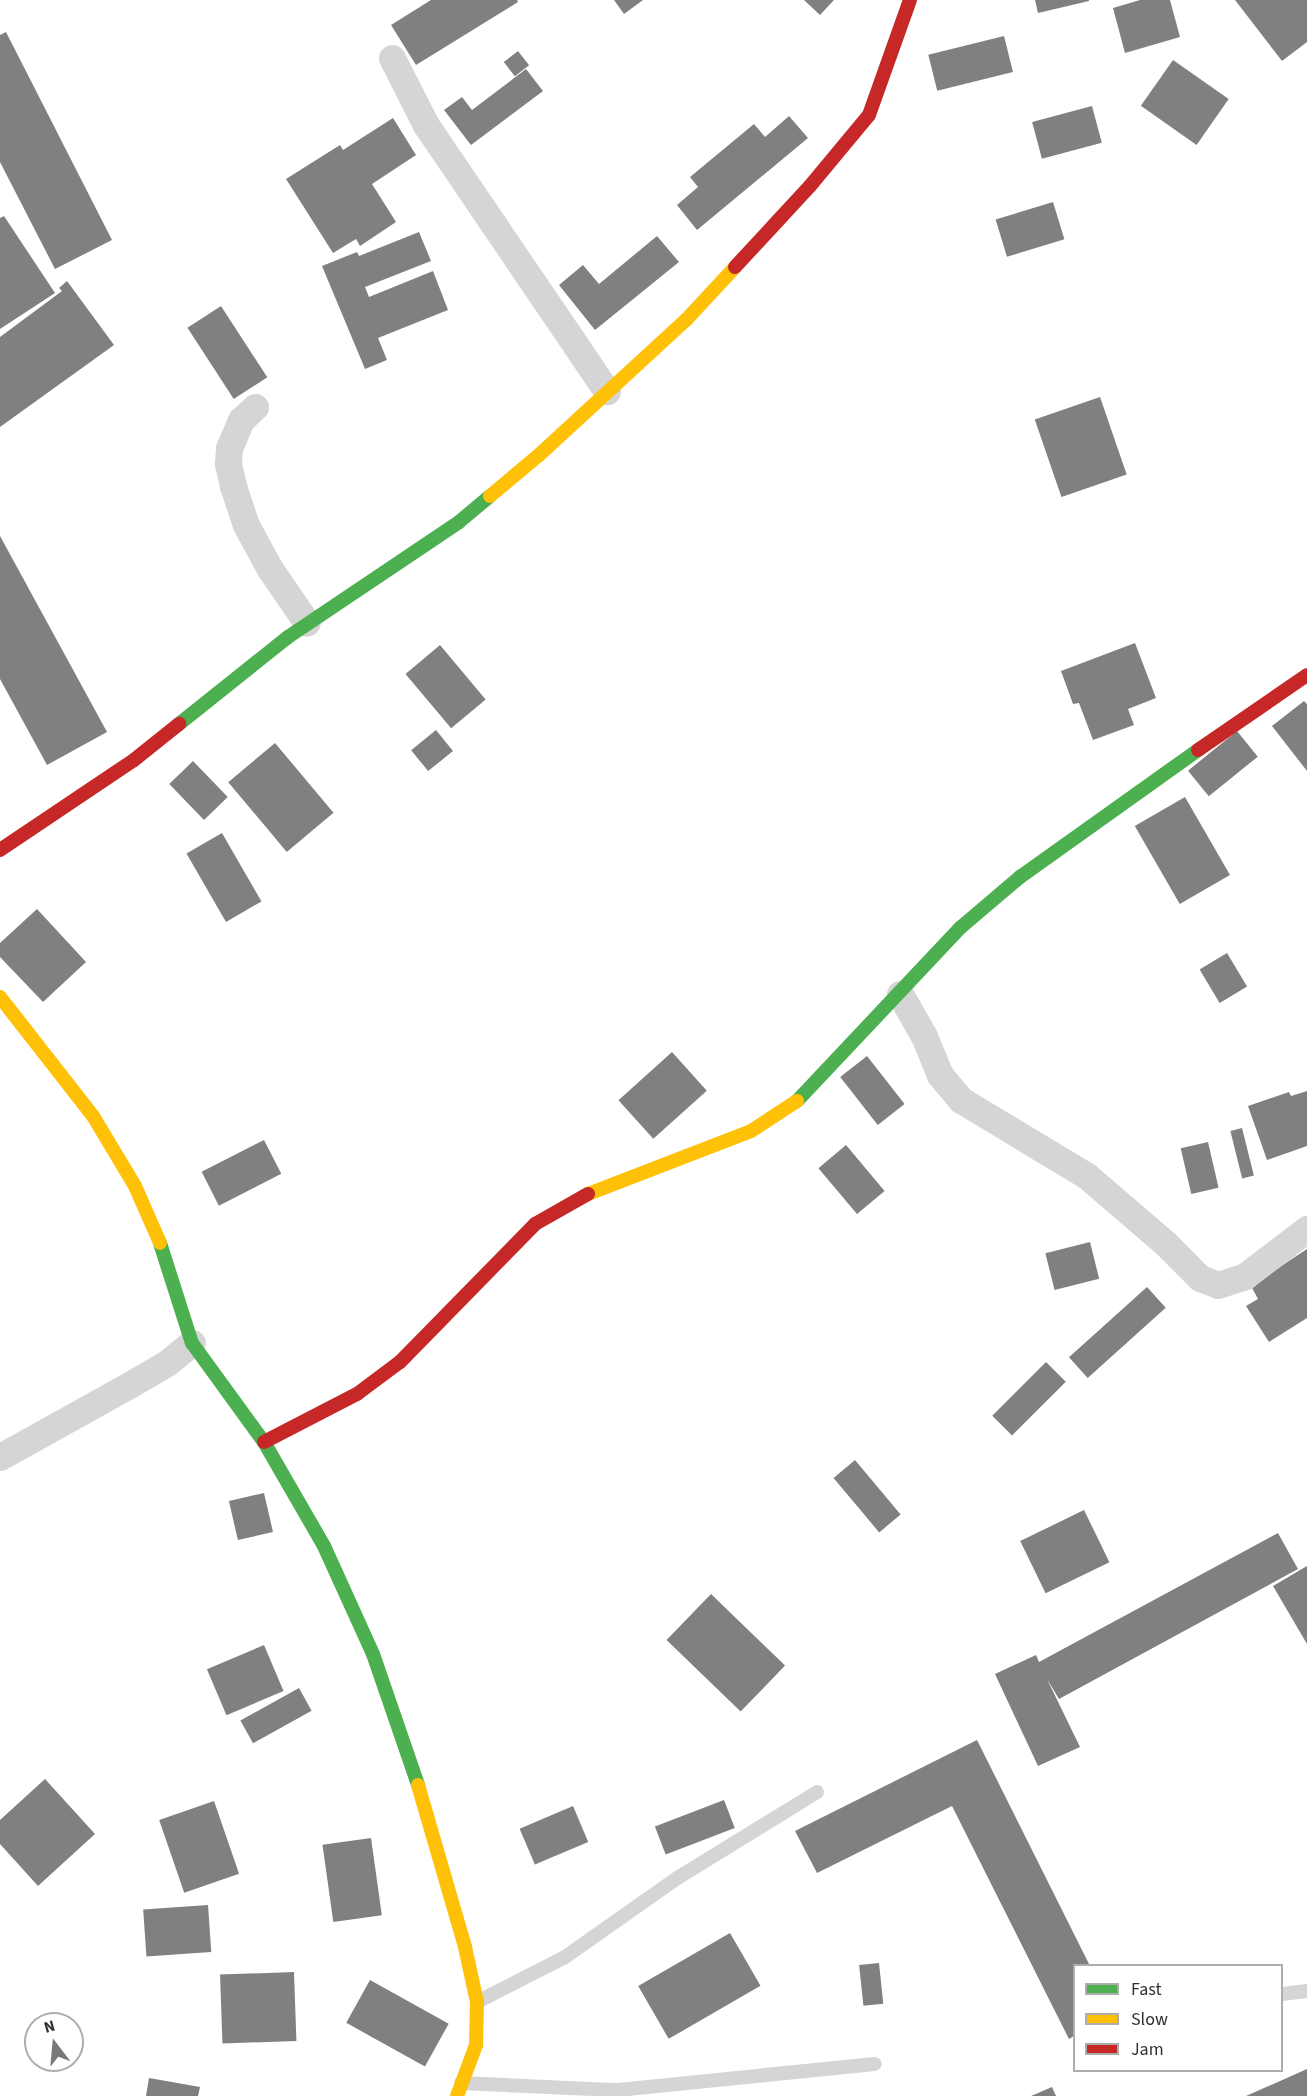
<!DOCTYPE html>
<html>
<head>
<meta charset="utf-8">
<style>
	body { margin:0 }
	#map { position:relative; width:1307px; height:2096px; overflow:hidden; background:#fff; font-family:"Source Sans 3",sans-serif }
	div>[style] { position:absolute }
	.building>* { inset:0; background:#808080; transform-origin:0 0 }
	.lane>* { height:14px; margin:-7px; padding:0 7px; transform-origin:7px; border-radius:7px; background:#d5d5d5 }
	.street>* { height:27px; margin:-13.5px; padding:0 13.5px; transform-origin:13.5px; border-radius:13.5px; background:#d5d5d5 }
	.fast>* { height:14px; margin:-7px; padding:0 7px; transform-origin:7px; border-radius:7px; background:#4caf50 }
	.slow>* { height:14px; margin:-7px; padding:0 7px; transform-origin:7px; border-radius:7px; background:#ffc107 }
	.jam>* { height:14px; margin:-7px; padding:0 7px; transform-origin:7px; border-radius:7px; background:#c62828 }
	span { translate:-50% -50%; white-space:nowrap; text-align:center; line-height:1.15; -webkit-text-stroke:6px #fff; paint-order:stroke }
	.legend { position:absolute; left:1073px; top:1964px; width:210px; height:108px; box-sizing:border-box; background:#fff; border:2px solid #adadad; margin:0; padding:8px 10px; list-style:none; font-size:18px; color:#313131 }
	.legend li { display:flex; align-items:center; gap:12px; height:30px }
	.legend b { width:30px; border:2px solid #adadad }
	.north { position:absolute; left:24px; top:2012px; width:60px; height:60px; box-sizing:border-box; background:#fff; border:2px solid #adadad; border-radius:50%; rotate:344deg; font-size:16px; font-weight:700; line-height:24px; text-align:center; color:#313131 }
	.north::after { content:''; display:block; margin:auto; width:21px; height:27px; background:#797979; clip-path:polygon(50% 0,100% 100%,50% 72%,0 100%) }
</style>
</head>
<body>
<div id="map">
	<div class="building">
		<div style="clip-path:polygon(431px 0,517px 0,518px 2px,416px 65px,391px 25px)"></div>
		<div style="clip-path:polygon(614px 0,643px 0,624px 14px)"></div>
		<div style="clip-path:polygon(804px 0,834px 0,820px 15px)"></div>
		<div style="clip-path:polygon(1035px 0,1089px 0,1089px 1px,1038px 13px)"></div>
		<div style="clip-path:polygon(1140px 0,1170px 0,1180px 37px,1125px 53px,1113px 8px)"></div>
		<div style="clip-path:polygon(1235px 0,1307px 0,1307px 42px,1282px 61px)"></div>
		<div style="clip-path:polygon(6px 32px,112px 240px,55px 269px,0 162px,0 35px)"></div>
		<div style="left:1004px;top:36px;width:37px;height:78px;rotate:76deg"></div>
		<div style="left:518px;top:51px;width:18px;height:18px;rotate:52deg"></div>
		<div style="left:1173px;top:60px;width:68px;height:56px;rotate:35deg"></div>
		<div style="clip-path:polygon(526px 69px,543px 91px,471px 145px,444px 110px,462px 97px,472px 110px)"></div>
		<div style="left:1092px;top:106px;width:38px;height:62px;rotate:75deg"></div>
		<div style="clip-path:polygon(789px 116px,808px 138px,697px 230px,677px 205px,698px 187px,690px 177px,754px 124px,765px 137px)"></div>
		<div style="clip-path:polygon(393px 118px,416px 155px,372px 184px,396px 222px,360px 246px,356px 239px,333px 253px,286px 179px,340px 145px,343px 150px)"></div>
		<div style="left:1053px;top:202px;width:39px;height:60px;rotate:73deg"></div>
		<div style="clip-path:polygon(4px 216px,55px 293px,0 329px,0 218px)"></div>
		<div style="clip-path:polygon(419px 232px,431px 261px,365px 287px,369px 297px,433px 271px,448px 310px,378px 338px,387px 360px,365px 369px,322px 266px,357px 252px,359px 256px)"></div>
		<div style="clip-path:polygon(657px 236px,679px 262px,595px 330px,559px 285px,583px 265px,599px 284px)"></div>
		<div style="clip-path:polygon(67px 281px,114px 345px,0 427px,0 337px,62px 291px,59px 288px)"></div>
		<div style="left:221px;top:306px;width:85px;height:40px;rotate:57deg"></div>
		<div style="left:1100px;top:397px;width:82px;height:69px;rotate:71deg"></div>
		<div style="clip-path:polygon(0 536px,107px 732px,47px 765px,0 679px)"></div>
		<div style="clip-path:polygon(1135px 643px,1156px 698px,1128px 709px,1134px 725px,1093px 740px,1079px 703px,1073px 704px,1061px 671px)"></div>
		<div style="left:440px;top:645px;width:71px;height:45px;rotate:50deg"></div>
		<div style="clip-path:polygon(1304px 701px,1307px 704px,1307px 771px,1272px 726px)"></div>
		<div style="left:436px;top:730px;width:27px;height:32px;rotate:51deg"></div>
		<div style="left:1237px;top:731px;width:33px;height:63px;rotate:51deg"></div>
		<div style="left:275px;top:743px;width:91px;height:61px;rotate:50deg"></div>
		<div style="left:193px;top:761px;width:50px;height:33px;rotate:46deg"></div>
		<div style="left:1185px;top:797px;width:90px;height:58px;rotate:60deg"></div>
		<div style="left:222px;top:833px;width:79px;height:41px;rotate:60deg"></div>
		<div style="clip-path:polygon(37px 909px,86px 962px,43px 1002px,0 957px,0 943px)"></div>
		<div style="left:1227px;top:953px;width:39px;height:32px;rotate:59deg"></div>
		<div style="left:672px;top:1052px;width:52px;height:72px;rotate:48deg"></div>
		<div style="left:867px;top:1056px;width:61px;height:34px;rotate:52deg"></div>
		<div style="clip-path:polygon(1307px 1091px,1307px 1146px,1267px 1160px,1248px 1106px,1289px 1092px,1291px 1096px)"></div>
		<div style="left:1242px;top:1128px;width:49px;height:12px;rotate:76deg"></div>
		<div style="left:264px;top:1140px;width:38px;height:70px;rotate:63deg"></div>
		<div style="left:1208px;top:1142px;width:47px;height:28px;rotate:77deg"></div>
		<div style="left:846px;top:1145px;width:60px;height:36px;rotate:50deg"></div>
		<div style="left:1090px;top:1242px;width:38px;height:46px;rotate:76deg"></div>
		<div style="clip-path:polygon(1307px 1249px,1307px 1318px,1269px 1342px,1246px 1306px,1258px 1299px,1251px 1286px)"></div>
		<div style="left:1147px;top:1287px;width:28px;height:105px;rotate:48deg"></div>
		<div style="left:1046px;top:1362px;width:28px;height:76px;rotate:45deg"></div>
		<div style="left:855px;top:1460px;width:71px;height:28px;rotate:50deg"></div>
		<div style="left:264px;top:1493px;width:40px;height:36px;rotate:77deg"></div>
		<div style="left:1084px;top:1510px;width:58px;height:71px;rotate:64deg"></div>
		<div style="clip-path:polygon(1278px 1533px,1298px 1569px,1059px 1699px,1047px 1679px,1080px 1747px,1038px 1766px,995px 1674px,1036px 1655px,1039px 1662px)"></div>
		<div style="clip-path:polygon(1307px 1566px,1307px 1644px,1273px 1586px)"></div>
		<div style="left:711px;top:1594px;width:103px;height:64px;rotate:44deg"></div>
		<div style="left:264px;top:1645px;width:50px;height:62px;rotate:67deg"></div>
		<div style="left:299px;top:1688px;width:26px;height:67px;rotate:61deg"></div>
		<div style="clip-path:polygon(977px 1740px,1090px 1966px,1074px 1966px,1074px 2036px,1069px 2039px,952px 1806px,817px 1873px,795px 1831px)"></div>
		<div style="clip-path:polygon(45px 1779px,95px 1834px,38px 1886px,0 1844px,0 1820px)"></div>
		<div style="left:724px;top:1800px;width:30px;height:74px;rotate:69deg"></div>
		<div style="left:214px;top:1801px;width:77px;height:58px;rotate:71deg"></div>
		<div style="left:573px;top:1806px;width:39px;height:58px;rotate:67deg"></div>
		<div style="left:371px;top:1838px;width:78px;height:49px;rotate:82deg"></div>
		<div style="left:208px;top:1905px;width:47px;height:65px;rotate:86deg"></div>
		<div style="left:730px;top:1933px;width:61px;height:106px;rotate:60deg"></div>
		<div style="left:879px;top:1963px;width:41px;height:20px;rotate:84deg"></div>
		<div style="left:294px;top:1972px;width:69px;height:74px;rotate:88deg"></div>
		<div style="left:370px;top:1980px;width:90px;height:49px;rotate:29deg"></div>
		<div style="clip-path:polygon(1307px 2069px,1307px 2096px,1246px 2096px)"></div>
		<div style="clip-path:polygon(149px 2078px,200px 2087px,198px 2096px,146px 2096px)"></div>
		<div style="clip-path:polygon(1052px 2087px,1056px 2096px,1031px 2096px)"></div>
	</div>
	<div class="lane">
		<div style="left:1282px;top:1994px;width:25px;rotate:-7deg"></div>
		<div style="left:477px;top:2002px;width:99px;rotate:-27.1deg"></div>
		<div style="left:565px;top:1957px;width:139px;rotate:-35.1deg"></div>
		<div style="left:679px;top:1877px;width:162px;rotate:-31.6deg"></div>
		<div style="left:461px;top:2083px;width:157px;rotate:2.6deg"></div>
		<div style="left:618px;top:2090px;width:258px;rotate:-5.8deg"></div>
	</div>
	<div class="street">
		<div style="left:392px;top:58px;width:75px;rotate:63.1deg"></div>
		<div style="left:426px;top:125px;width:322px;rotate:55.8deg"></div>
		<div style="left:255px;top:407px;width:19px;rotate:137deg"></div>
		<div style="left:241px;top:420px;width:30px;rotate:113deg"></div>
		<div style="left:229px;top:448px;width:16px;rotate:94deg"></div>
		<div style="left:228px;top:464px;width:23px;rotate:77deg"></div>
		<div style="left:233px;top:486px;width:41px;rotate:71.6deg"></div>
		<div style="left:246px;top:525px;width:50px;rotate:61.4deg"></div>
		<div style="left:270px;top:569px;width:65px;rotate:55.6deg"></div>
		<div style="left:900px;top:994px;width:48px;rotate:60.3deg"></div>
		<div style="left:924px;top:1036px;width:42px;rotate:67.7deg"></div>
		<div style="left:940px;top:1075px;width:33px;rotate:50deg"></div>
		<div style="left:961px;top:1100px;width:147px;rotate:31.1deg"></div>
		<div style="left:1087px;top:1176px;width:104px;rotate:40.7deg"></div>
		<div style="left:1166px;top:1244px;width:48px;rotate:45deg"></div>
		<div style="left:1200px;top:1278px;width:19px;rotate:21deg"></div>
		<div style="left:1218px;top:1285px;width:28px;rotate:-18deg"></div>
		<div style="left:1245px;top:1276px;width:78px;rotate:-37.2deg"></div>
		<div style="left:0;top:1457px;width:150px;rotate:-29.1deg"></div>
		<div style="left:131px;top:1384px;width:42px;rotate:-30.3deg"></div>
		<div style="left:167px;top:1363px;width:32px;rotate:-39deg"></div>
	</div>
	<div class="fast">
		<div style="left:179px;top:724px;width:139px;rotate:-38.6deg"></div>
		<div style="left:288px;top:637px;width:206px;rotate:-33.9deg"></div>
		<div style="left:459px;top:522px;width:40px;rotate:-40deg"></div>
		<div style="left:797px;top:1101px;width:238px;rotate:-46.7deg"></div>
		<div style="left:960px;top:928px;width:79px;rotate:-40.4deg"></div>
		<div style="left:1020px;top:877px;width:219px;rotate:-35.5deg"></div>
		<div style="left:160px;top:1243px;width:105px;rotate:72.3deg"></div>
		<div style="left:192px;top:1343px;width:122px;rotate:54deg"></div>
		<div style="left:264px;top:1442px;width:120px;rotate:60deg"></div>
		<div style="left:324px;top:1546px;width:119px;rotate:65.6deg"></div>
		<div style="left:373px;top:1654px;width:139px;rotate:71deg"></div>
	</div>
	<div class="slow">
		<div style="left:490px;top:496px;width:64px;rotate:-39.9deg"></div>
		<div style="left:539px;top:455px;width:200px;rotate:-42.6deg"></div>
		<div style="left:686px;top:320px;width:72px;rotate:-47.2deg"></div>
		<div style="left:0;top:997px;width:151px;rotate:52deg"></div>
		<div style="left:93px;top:1116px;width:82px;rotate:59deg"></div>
		<div style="left:135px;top:1186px;width:62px;rotate:66.3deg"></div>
		<div style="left:588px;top:1194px;width:175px;rotate:-21.1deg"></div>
		<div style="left:751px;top:1131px;width:55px;rotate:-33.1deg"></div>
		<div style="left:418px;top:1785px;width:169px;rotate:73.8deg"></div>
		<div style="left:465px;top:1947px;width:56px;rotate:77.7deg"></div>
		<div style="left:477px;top:2002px;width:43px;rotate:91.3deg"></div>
		<div style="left:476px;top:2045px;width:54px;rotate:110.4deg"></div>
	</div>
	<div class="jam">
		<div style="left:735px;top:267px;width:110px;rotate:-47.2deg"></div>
		<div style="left:810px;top:186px;width:92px;rotate:-50.3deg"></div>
		<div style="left:869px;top:115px;width:122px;rotate:-70.4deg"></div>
		<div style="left:1198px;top:750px;width:132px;rotate:-34.5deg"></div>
		<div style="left:0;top:850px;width:161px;rotate:-33.9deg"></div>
		<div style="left:134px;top:760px;width:58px;rotate:-38.7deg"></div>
		<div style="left:264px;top:1442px;width:105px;rotate:-27.3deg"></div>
		<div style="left:357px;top:1394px;width:54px;rotate:-36.7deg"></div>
		<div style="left:400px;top:1362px;width:193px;rotate:-45.6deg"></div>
		<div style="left:535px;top:1224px;width:61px;rotate:-29.5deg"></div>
	</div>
	<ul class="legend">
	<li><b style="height:8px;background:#4caf50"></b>Fast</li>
	<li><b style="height:8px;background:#ffc107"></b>Slow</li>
	<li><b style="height:8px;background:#c62828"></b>Jam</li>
	</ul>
	<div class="north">N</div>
</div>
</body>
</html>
